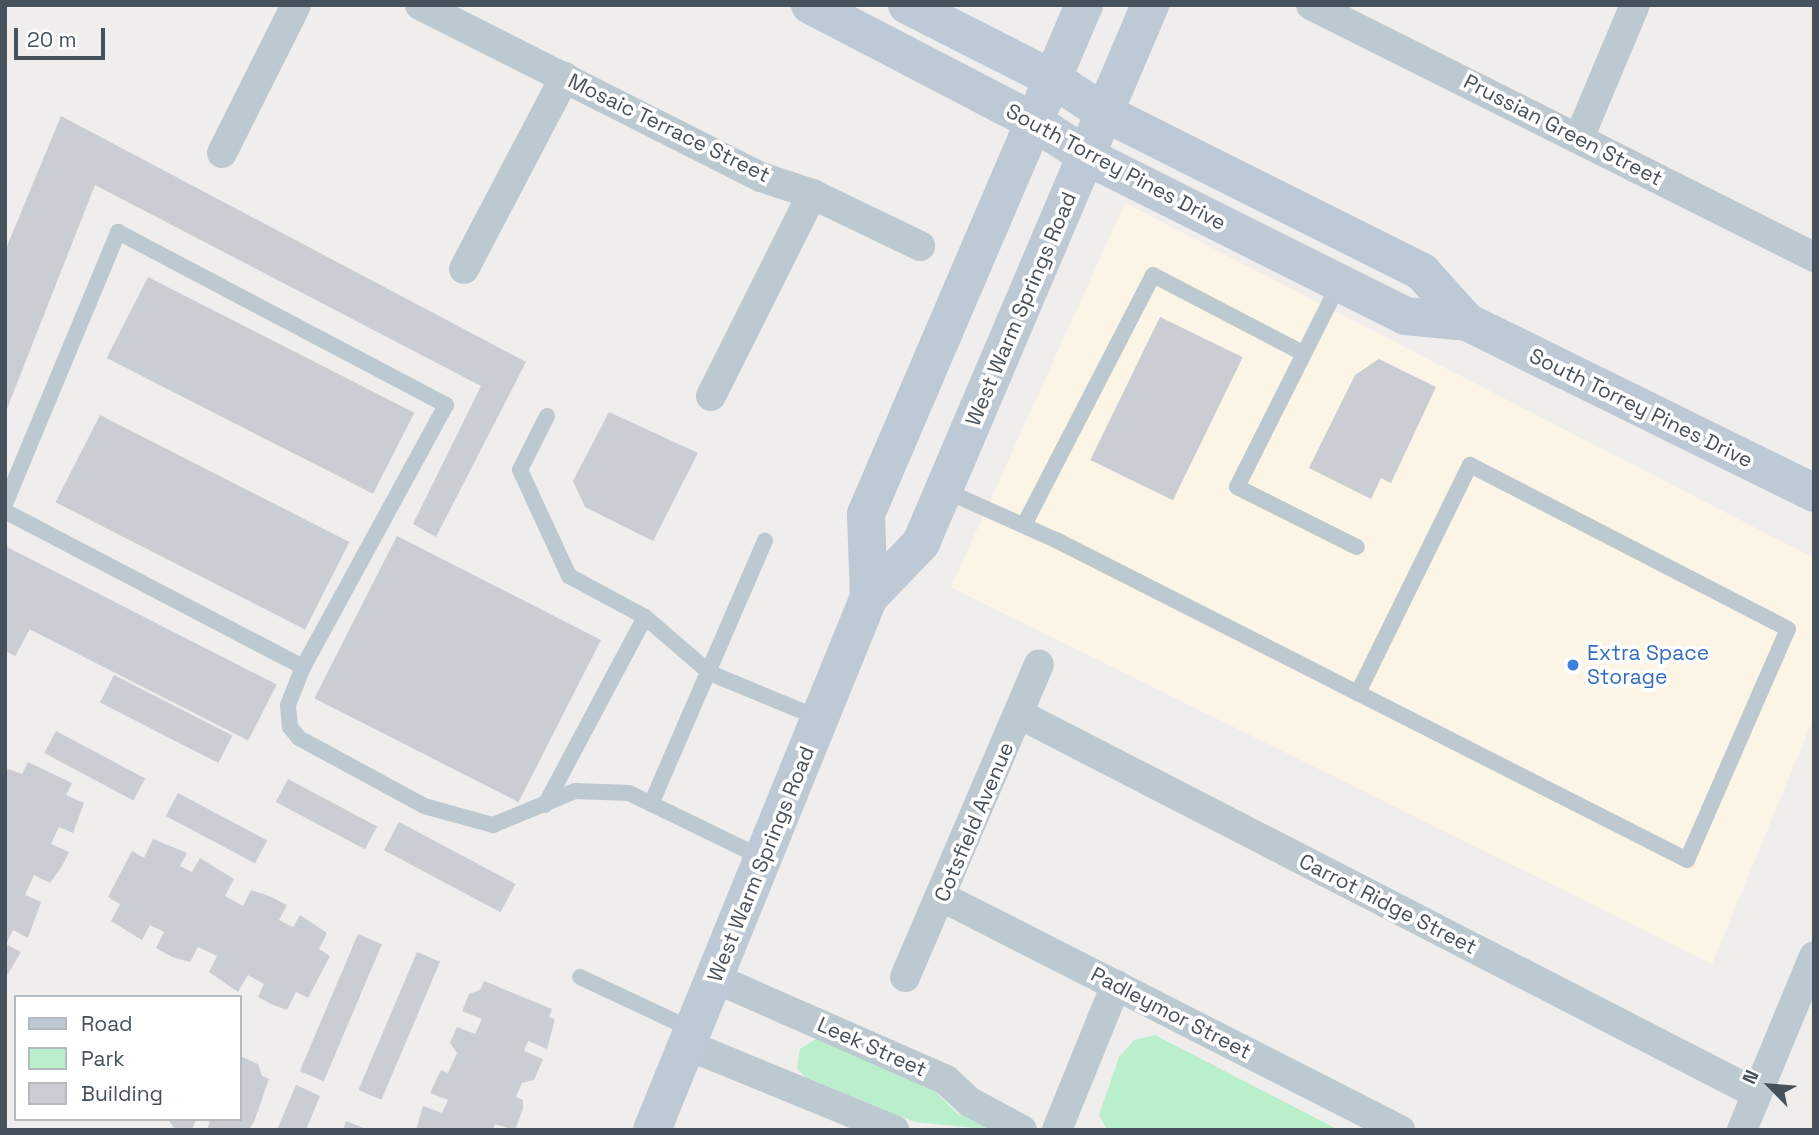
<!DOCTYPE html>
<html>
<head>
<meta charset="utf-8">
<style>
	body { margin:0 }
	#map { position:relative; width:1819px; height:1135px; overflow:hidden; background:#f0eded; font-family:"Space Grotesk",sans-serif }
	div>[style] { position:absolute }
	.commercial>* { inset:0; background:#fcf4e5 }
	.green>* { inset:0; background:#b9f0cb }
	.building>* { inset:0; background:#cacdd3; transform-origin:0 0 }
	.lane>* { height:16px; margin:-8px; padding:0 8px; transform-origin:8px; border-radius:8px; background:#bdc9d0 }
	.street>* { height:30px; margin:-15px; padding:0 15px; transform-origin:15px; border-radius:15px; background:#bdc9d0 }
	.secondary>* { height:38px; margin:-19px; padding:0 19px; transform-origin:19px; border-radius:19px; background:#bdcad6 }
	.dots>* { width:19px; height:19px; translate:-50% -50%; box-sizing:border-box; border:4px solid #fff; border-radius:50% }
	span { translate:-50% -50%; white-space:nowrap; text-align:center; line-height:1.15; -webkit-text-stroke:7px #fff; paint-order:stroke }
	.street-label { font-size:21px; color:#45525c }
	.shop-label { font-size:21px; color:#366cbe }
	.left { translate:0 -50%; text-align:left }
	.frame { position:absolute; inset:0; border:7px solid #45525c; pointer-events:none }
	.legend { position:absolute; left:14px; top:995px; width:228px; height:126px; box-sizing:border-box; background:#fff; border:2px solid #b5babe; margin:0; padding:9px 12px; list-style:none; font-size:21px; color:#45525c }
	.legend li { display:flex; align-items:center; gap:14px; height:35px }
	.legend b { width:35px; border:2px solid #b5babe }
	.north { position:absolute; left:1735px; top:1051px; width:70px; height:70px; -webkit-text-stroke:5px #fff; paint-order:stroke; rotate:295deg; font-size:19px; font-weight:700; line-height:28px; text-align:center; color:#45525c }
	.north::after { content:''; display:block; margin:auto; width:24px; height:32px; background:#45525c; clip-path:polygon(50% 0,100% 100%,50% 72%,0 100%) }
	.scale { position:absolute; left:14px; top:28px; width:91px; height:32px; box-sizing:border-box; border:4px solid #45525c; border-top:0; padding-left:9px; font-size:21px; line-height:24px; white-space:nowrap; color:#45525c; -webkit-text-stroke:5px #fff; paint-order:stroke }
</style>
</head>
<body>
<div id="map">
	<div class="commercial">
		<div style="clip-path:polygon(1125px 203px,1814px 558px,1814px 717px,1712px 964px,951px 587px)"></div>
	</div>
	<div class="green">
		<div style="clip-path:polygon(1155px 1035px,1339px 1130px,1107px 1130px,1099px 1115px,1119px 1057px,1134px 1040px)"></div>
		<div style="clip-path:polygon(816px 1039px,930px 1086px,957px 1113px,996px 1130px,915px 1122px,805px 1077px,797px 1069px,800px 1049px)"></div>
	</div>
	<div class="building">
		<div style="clip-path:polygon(61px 116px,526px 362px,436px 537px,413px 524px,481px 386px,95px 185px,5px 414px,5px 251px)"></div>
		<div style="left:148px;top:277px;width:299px;height:91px;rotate:27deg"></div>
		<div style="left:1160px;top:317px;width:92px;height:159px;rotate:26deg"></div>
		<div style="clip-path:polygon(1379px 359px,1436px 387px,1391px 483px,1381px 478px,1371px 499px,1309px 468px,1355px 375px)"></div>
		<div style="clip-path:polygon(609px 412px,698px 453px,653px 541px,585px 507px,573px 481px)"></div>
		<div style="left:100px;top:415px;width:280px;height:98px;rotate:27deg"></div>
		<div style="left:397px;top:536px;width:229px;height:182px;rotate:27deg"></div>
		<div style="left:5px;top:546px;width:305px;height:63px;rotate:27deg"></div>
		<div style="clip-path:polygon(5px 616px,30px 629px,15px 656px,5px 651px)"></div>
		<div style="left:114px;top:675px;width:133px;height:31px;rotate:27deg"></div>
		<div style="left:56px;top:731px;width:101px;height:25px;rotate:28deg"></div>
		<div style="clip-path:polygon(28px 762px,72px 783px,66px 795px,84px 803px,73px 833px,59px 827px,51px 844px,69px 852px,62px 866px,50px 883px,34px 875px,25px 895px,41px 902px,28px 938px,13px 930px,6px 944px,21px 952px,5px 979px,5px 768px,22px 774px)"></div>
		<div style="left:288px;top:779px;width:101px;height:26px;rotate:28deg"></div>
		<div style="left:178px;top:793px;width:101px;height:26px;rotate:28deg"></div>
		<div style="left:399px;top:822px;width:132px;height:32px;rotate:28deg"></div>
		<div style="clip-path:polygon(153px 839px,187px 853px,180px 866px,192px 872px,200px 858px,234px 879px,225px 896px,243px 906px,251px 890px,269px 896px,287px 905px,279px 920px,293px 927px,300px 915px,327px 933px,319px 949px,330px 956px,308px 998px,296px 992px,287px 1010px,271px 1004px,258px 997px,264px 984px,248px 975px,238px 992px,209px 972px,217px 956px,198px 947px,190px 962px,172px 957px,156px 948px,164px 932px,150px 925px,142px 940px,111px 921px,120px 904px,108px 897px,132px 851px,144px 858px)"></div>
		<div style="left:358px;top:934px;width:26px;height:149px;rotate:23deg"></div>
		<div style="left:417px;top:952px;width:25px;height:150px;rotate:23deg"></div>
		<div style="clip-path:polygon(484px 981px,552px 1009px,549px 1017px,555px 1019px,547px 1049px,528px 1041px,524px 1051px,543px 1059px,534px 1080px,522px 1083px,516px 1097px,523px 1100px,523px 1109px,515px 1130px,495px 1124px,493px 1130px,416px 1130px,423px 1106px,442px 1113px,448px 1100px,430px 1093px,441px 1070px,448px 1073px,457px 1053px,450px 1043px,457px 1027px,475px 1034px,482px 1019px,462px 1011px,469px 994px,480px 990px)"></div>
		<div style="clip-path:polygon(240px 1056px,258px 1064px,262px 1076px,269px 1079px,254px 1122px,248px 1130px,207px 1130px,210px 1122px,203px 1119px,240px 1119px)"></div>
		<div style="clip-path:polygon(296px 1085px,320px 1096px,306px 1130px,277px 1130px)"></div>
		<div style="clip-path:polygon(168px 1119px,196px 1119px,192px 1130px,174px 1128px)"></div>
		<div style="clip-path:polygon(346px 1121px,369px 1130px,343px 1130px)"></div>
	</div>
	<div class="lane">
		<div style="left:1339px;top:284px;width:227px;rotate:116.7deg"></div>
		<div style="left:1237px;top:487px;width:134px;rotate:26.6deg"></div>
		<div style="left:547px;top:416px;width:60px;rotate:116.6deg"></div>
		<div style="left:520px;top:470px;width:117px;rotate:65.2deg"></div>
		<div style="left:569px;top:576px;width:86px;rotate:28.3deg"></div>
		<div style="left:645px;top:617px;width:86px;rotate:40.7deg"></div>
		<div style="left:710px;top:673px;width:120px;rotate:22.5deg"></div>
		<div style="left:944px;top:490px;width:123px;rotate:24.1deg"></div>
		<div style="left:1056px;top:540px;width:339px;rotate:26.9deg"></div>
		<div style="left:1358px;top:693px;width:369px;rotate:26.9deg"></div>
		<div style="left:1687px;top:860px;width:252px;rotate:-66.4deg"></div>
		<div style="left:1788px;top:629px;width:358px;rotate:-152.7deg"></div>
		<div style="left:1470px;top:465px;width:254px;rotate:116.2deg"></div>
		<div style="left:5px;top:504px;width:295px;rotate:-67.4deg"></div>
		<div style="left:118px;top:232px;width:371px;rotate:27.8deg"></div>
		<div style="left:446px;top:405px;width:298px;rotate:118.6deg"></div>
		<div style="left:303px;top:667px;width:336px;rotate:-152.4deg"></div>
		<div style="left:1024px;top:525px;width:281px;rotate:-62.7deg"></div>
		<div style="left:1153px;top:275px;width:169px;rotate:27.5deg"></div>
		<div style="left:303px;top:667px;width:41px;rotate:111.5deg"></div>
		<div style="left:288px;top:705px;width:22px;rotate:85deg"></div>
		<div style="left:290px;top:727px;width:14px;rotate:51deg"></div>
		<div style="left:299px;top:738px;width:142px;rotate:28.5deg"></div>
		<div style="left:424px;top:806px;width:72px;rotate:15.4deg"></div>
		<div style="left:493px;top:825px;width:89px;rotate:-22.5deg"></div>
		<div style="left:575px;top:791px;width:54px;rotate:2.1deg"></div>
		<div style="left:629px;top:793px;width:149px;rotate:25.9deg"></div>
		<div style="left:651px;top:804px;width:287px;rotate:-66.6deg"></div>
		<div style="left:545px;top:805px;width:213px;rotate:-62deg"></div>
		<div style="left:580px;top:977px;width:125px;rotate:25.1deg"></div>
	</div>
	<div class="street">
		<div style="left:420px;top:5px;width:382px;rotate:26.8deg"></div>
		<div style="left:761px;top:177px;width:54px;rotate:18.4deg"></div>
		<div style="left:812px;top:194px;width:120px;rotate:25.7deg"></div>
		<div style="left:1311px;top:5px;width:563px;rotate:26.61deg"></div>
		<div style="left:1579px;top:138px;width:144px;rotate:-67.2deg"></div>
		<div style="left:222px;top:153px;width:165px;rotate:-63.4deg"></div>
		<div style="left:464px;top:269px;width:217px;rotate:-62.3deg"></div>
		<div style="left:711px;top:396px;width:226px;rotate:-63.4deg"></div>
		<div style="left:1019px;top:714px;width:830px;rotate:27.24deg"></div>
		<div style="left:942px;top:897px;width:514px;rotate:26.96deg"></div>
		<div style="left:905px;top:977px;width:340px;rotate:-66.8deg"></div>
		<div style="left:714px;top:978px;width:253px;rotate:23.7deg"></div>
		<div style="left:946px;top:1080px;width:33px;rotate:43deg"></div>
		<div style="left:970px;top:1102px;width:59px;rotate:28.3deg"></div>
		<div style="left:687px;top:1045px;width:224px;rotate:22.3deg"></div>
		<div style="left:1057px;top:1130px;width:157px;rotate:-67.9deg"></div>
		<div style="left:1742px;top:1130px;width:188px;rotate:-67.5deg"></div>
	</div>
	<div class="secondary">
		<div style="left:810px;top:5px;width:251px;rotate:27.5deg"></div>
		<div style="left:1033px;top:121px;width:64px;rotate:33.4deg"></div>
		<div style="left:1086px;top:156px;width:357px;rotate:26.6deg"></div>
		<div style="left:1405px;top:316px;width:62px;rotate:5.5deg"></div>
		<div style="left:1467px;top:322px;width:387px;rotate:26.2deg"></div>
		<div style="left:907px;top:5px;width:164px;rotate:26.9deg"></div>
		<div style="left:1053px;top:79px;width:62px;rotate:33.2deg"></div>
		<div style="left:1105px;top:113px;width:355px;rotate:26.6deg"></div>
		<div style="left:1422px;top:272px;width:67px;rotate:48deg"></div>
		<div style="left:869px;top:597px;width:83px;rotate:-92.1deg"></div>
		<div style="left:866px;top:514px;width:554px;rotate:-66.81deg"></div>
		<div style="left:652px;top:1130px;width:575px;rotate:-67.85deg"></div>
		<div style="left:869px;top:597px;width:75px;rotate:-46.1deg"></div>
		<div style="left:921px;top:543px;width:585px;rotate:-66.94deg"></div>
	</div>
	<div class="dots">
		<div style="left:1573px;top:665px;background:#3f7fe0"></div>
	</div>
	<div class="street-label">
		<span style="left:669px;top:128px;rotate:26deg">Mosaic Terrace Street</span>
		<span style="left:1563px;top:130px;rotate:27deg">Prussian Green Street</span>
		<span style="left:1116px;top:167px;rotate:28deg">South Torrey Pines Drive</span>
		<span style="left:1021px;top:309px;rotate:-67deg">West Warm Springs Road</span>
		<span style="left:1641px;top:408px;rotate:26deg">South Torrey Pines Drive</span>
		<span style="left:974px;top:822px;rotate:-67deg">Cotsfield Avenue</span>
		<span style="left:761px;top:864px;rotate:-68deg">West Warm Springs Road</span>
		<span style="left:1388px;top:904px;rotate:27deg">Carrot Ridge Street</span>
		<span style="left:1171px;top:1013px;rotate:27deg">Padleymor Street</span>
		<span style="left:872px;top:1047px;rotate:24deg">Leek Street</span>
	</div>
	<div class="shop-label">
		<span class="left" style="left:1587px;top:665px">Extra Space<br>Storage</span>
	</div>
	<div class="frame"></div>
	<ul class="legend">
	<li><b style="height:9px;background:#bdcad6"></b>Road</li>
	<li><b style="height:19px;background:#b9f0cb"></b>Park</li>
	<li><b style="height:19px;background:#cacdd3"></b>Building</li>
	</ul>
	<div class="north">N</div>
	<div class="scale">20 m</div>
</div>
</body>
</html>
